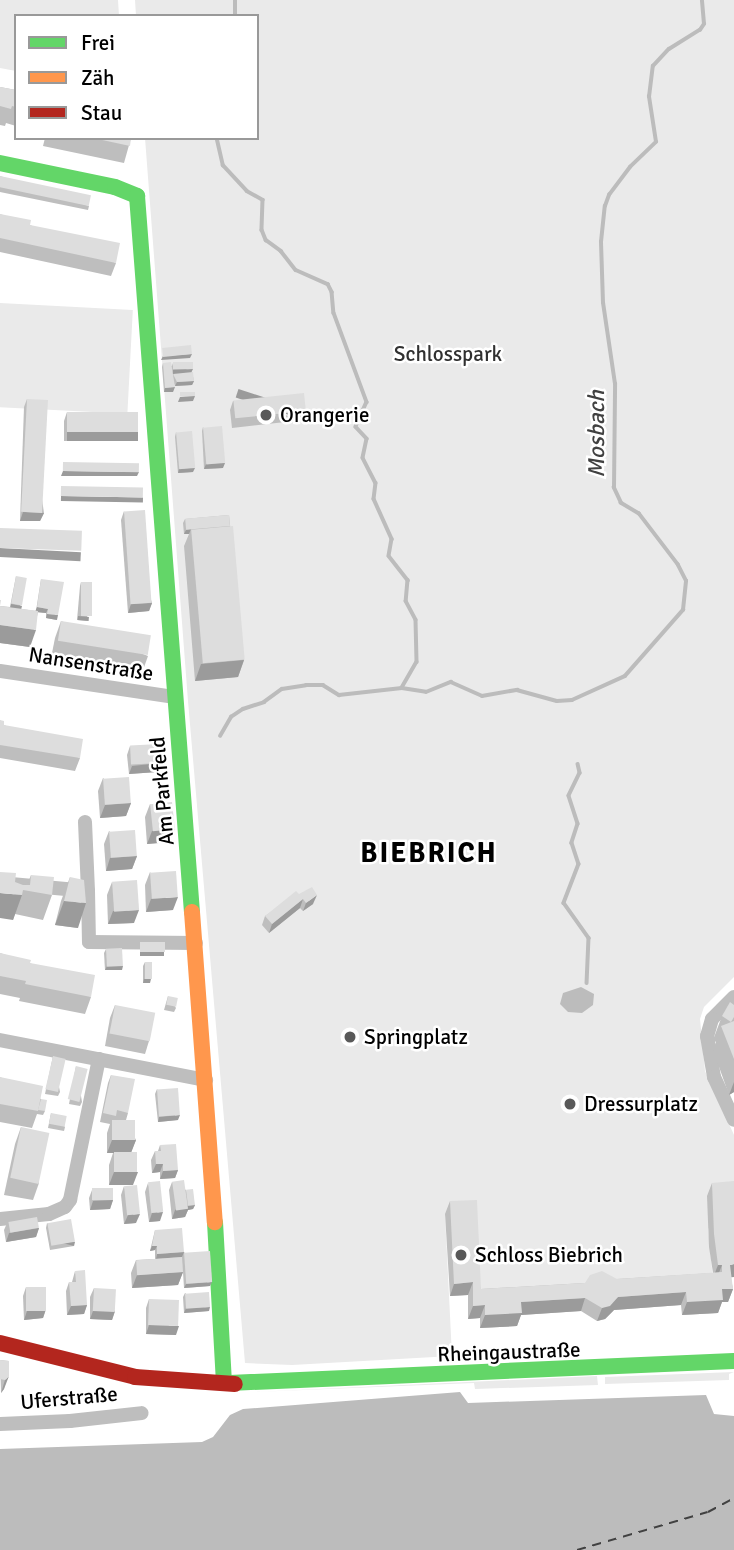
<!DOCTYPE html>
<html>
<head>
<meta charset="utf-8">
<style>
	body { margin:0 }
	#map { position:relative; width:734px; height:1550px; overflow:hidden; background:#fff; font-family:Signika,sans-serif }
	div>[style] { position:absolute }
	.green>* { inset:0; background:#eaeaea; transform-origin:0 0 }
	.water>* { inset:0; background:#bcbcbc }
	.stream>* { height:3.5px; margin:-1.75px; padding:0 1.75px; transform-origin:1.75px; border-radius:1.75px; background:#bcbcbc }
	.ferry>* { height:2px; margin-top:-1px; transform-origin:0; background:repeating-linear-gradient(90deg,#414141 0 9px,transparent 0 16px) }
	.street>* { height:14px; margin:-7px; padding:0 7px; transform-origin:7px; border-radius:7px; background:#bebebe }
	.fast>* { height:16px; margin:-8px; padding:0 8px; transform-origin:8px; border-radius:8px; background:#63d668 }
	.slow>* { height:16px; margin:-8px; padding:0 8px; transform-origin:8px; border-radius:8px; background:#ff974d }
	.jam>* { height:16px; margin:-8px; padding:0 8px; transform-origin:8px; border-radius:8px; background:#b3261e }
	.wall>* { inset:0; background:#bebebe }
	.shaded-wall>* { inset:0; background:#9b9b9b; transform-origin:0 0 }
	.building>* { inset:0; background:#ddd; transform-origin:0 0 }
	.dots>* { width:19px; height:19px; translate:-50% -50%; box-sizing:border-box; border:4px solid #fff; border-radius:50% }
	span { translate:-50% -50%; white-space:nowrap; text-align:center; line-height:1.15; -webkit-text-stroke:5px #fff; paint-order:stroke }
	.park-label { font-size:21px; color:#303030 }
	.poi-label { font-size:21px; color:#000 }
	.left { translate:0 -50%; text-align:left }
	.street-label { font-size:21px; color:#000 }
	.water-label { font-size:23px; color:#414141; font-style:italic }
	.district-label { font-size:28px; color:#000; font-weight:700; letter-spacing:2px }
	.legend { position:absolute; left:14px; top:14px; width:245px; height:126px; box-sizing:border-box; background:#fff; border:2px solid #999; margin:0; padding:9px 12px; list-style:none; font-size:21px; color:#000 }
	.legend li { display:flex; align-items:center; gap:14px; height:35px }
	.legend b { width:35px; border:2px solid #999 }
</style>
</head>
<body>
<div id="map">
	<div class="green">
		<div style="clip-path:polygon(0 0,118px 0,119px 16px,16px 16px,16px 71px,0 68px)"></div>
		<div style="clip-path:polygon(135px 0,734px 0,734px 977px,704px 1007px,700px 1019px,705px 1071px,734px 1135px,734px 1194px,708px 1229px,713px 1278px,476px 1302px,445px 1214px,452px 1356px,292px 1365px,245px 1363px,188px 701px,145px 138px,257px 138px,257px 16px,136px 16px)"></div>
		<div style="left:0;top:303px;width:133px;height:104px;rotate:3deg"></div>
		<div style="clip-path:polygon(734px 1372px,729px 1374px,729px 1380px,605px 1384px,605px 1377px)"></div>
		<div style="clip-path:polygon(597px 1376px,598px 1385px,475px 1389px,474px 1383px,253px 1392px)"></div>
	</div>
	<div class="water">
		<div style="clip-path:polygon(581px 987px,594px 994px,593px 1005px,582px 1013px,568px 1012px,560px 1004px,563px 993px)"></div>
		<div style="clip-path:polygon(460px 1392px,468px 1403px,706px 1395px,714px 1414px,734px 1416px,734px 1550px,0 1550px,0 1449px,202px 1442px,213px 1437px,230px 1415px,243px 1409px)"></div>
	</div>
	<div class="stream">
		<div style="left:235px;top:16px;width:16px;rotate:-90deg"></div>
		<div style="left:217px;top:138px;width:28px;rotate:77deg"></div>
		<div style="left:223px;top:165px;width:35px;rotate:47deg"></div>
		<div style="left:247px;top:191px;width:18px;rotate:29deg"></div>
		<div style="left:263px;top:200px;width:30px;rotate:92deg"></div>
		<div style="left:262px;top:230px;width:11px;rotate:68deg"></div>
		<div style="left:266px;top:240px;width:19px;rotate:36deg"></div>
		<div style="left:281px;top:251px;width:24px;rotate:52deg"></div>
		<div style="left:296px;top:270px;width:35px;rotate:24deg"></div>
		<div style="left:328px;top:284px;width:9px;rotate:63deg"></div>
		<div style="left:332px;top:292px;width:21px;rotate:85deg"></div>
		<div style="left:334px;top:313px;width:95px;rotate:69.7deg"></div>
		<div style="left:367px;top:402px;width:27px;rotate:114deg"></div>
		<div style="left:356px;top:427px;width:16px;rotate:47deg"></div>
		<div style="left:367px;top:439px;width:19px;rotate:102deg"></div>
		<div style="left:363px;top:458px;width:28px;rotate:63deg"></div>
		<div style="left:376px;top:483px;width:16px;rotate:97deg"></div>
		<div style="left:374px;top:499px;width:44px;rotate:65.8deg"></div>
		<div style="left:392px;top:539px;width:17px;rotate:100deg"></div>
		<div style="left:389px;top:556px;width:31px;rotate:52deg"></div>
		<div style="left:408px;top:580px;width:21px;rotate:95deg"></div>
		<div style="left:406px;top:601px;width:21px;rotate:62deg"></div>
		<div style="left:416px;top:620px;width:42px;rotate:88.6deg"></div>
		<div style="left:417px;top:662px;width:30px;rotate:120deg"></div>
		<div style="left:220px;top:736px;width:22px;rotate:-60deg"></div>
		<div style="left:231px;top:717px;width:14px;rotate:-34deg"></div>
		<div style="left:243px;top:709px;width:22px;rotate:-18deg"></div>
		<div style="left:264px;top:702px;width:22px;rotate:-36deg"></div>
		<div style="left:282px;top:689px;width:24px;rotate:-9deg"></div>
		<div style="left:306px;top:685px;width:17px"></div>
		<div style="left:323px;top:685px;width:19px;rotate:32deg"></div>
		<div style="left:339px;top:695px;width:63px;rotate:-6.3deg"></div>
		<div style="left:402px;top:688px;width:24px;rotate:9deg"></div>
		<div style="left:426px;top:692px;width:27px;rotate:-22deg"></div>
		<div style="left:451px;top:682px;width:34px;rotate:24deg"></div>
		<div style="left:482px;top:696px;width:36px;rotate:-10deg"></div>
		<div style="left:517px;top:690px;width:41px;rotate:15.4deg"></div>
		<div style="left:557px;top:701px;width:15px;rotate:-4deg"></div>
		<div style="left:572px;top:700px;width:58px;rotate:-24.4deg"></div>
		<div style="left:625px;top:676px;width:88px;rotate:-48.7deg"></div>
		<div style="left:683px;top:610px;width:29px;rotate:-84deg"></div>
		<div style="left:686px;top:581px;width:18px;rotate:-117deg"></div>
		<div style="left:678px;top:565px;width:64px;rotate:-127.4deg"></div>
		<div style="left:639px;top:514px;width:21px;rotate:-149deg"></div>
		<div style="left:621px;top:503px;width:17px;rotate:-115deg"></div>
		<div style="left:614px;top:488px;width:104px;rotate:-89.4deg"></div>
		<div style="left:615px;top:384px;width:82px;rotate:-98.4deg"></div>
		<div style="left:603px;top:303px;width:61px;rotate:-91.9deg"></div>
		<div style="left:601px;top:242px;width:36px;rotate:-84deg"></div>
		<div style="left:605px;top:206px;width:12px;rotate:-70deg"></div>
		<div style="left:609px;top:195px;width:35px;rotate:-53deg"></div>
		<div style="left:630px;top:167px;width:36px;rotate:-44deg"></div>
		<div style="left:656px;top:142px;width:46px;rotate:-98.8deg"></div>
		<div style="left:649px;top:97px;width:31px;rotate:-83deg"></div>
		<div style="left:653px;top:66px;width:23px;rotate:-47deg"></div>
		<div style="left:669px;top:49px;width:36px;rotate:-32deg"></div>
		<div style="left:700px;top:30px;width:7px;rotate:-56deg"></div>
		<div style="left:704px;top:24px;width:24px;rotate:-95deg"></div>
		<div style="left:578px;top:764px;width:9px;rotate:77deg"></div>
		<div style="left:580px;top:773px;width:25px;rotate:116deg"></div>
		<div style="left:569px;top:796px;width:29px;rotate:72deg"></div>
		<div style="left:578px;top:824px;width:20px;rotate:108deg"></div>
		<div style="left:572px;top:843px;width:22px;rotate:72deg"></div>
		<div style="left:579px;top:864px;width:42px;rotate:111deg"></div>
		<div style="left:564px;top:903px;width:43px;rotate:54.5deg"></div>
		<div style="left:589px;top:938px;width:45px;rotate:92.5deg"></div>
	</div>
	<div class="ferry">
		<div style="left:577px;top:1550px;width:136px;rotate:-16.2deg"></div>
		<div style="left:708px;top:1512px;width:30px;rotate:-28deg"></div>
	</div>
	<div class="street">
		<div style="left:0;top:671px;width:177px;rotate:8.5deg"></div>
		<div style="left:85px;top:822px;width:69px;rotate:87.5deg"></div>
		<div style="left:0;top:883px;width:88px;rotate:5.2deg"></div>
		<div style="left:88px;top:891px;width:51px;rotate:88.9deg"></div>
		<div style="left:89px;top:942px;width:107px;rotate:0.5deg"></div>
		<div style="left:734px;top:997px;width:31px;rotate:135deg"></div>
		<div style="left:712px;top:1019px;width:18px;rotate:106deg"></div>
		<div style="left:707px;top:1036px;width:42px;rotate:80.3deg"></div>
		<div style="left:714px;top:1077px;width:47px;rotate:65.1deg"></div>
		<div style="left:0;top:1040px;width:210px;rotate:11deg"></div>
		<div style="left:0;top:1219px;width:49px;rotate:-5.8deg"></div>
		<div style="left:49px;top:1214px;width:17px;rotate:-24deg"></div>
		<div style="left:65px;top:1207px;width:9px;rotate:-54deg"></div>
		<div style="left:70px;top:1200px;width:144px;rotate:-78.4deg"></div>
		<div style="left:0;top:1424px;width:70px;rotate:-2.5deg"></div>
		<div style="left:70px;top:1421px;width:72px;rotate:-6.3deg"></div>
	</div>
	<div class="fast">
		<div style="left:0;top:163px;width:117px;rotate:11.8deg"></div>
		<div style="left:115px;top:187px;width:24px;rotate:22deg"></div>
		<div style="left:137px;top:196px;width:718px;rotate:85.61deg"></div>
		<div style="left:215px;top:1222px;width:160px;rotate:86.8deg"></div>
		<div style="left:230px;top:1383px;width:504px;rotate:-2.5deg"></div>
	</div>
	<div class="slow">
		<div style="left:192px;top:912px;width:311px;rotate:85.8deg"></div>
	</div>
	<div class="jam">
		<div style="left:0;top:1343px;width:139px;rotate:14.1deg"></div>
		<div style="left:135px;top:1377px;width:100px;rotate:4deg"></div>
	</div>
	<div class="wall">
		<div style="clip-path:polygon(0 87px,16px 90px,16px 126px,6px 123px,5px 126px,0 125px)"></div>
		<div style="clip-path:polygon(45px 138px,131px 138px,124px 163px,43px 146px)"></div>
		<div style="clip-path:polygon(0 176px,89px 206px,88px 210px,0 192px)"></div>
		<div style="clip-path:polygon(0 214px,30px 225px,116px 263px,111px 276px,0 252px)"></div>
		<div style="clip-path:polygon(163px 363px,172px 366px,173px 363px,192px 372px,194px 381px,192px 385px,175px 386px,174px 384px,173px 392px,164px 392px,162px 367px)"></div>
		<div style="clip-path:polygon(27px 399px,44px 513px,40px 521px,20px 521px,24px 407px)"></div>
		<div style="clip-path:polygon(233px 401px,303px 420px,232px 428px,230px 410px)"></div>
		<div style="clip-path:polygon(67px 412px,138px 432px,135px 441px,64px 441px,64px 421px)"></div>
		<div style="clip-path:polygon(203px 427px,223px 468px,204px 469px,202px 431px)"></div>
		<div style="clip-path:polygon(176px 432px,193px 472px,178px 473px,175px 437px)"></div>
		<div style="clip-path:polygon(124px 511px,152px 603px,149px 611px,128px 613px,121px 520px)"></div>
		<div style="clip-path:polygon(229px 515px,244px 660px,238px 677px,195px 681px,184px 546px,189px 534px,184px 534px,183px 523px,185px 519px)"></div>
		<div style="clip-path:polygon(16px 576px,21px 609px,36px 611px,41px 579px,57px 620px,46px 618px,46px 613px,38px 612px,30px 647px,0 643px,0 600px,0 606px,10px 607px)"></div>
		<div style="clip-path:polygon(81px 582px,88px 621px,77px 620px,80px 586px)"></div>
		<div style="clip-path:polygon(61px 621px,148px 656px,142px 673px,51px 658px,55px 638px)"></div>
		<div style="clip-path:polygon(0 720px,4px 725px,80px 758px,75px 771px,0 758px)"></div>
		<div style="clip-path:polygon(130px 746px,160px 763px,157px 772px,129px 774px,127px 755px)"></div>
		<div style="clip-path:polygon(103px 778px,131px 803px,126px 816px,100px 818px,98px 791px)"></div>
		<div style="clip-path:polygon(150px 804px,175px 829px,170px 842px,147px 844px,145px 817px)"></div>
		<div style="clip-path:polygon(109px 831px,137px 856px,132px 869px,106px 871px,104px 844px)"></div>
		<div style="clip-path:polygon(150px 872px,173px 910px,146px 912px,145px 885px)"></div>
		<div style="clip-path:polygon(31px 875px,52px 895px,43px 920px,15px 914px,13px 920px,15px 882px,27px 885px)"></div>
		<div style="clip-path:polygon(70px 877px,78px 928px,55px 925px,61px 901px)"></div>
		<div style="clip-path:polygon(112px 882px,134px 923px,108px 924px,107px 895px)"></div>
		<div style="clip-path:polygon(299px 894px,313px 904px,303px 911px,300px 908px,269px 933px,262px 925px,265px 916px)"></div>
		<div style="clip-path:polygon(106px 949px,122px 970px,105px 970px,104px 953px)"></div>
		<div style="clip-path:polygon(0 953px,30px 963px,91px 997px,85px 1014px,19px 1001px,20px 998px,0 994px)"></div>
		<div style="clip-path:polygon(145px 962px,150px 983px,143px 983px,143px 966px)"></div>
		<div style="clip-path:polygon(168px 996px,176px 1008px,174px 1012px,164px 1010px)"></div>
		<div style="clip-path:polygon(115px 1005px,149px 1041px,145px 1054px,105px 1046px,110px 1018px)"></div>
		<div style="clip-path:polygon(734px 1005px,734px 1092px,729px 1095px,713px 1050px,716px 1042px,713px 1040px,722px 1016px)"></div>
		<div style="clip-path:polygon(53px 1056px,60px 1092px,58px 1096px,45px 1094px)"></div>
		<div style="clip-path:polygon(76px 1066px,82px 1102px,80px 1106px,69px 1104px)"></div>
		<div style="clip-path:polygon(111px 1075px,128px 1113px,126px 1120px,136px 1140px,131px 1152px,133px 1185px,109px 1185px,109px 1165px,113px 1153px,107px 1153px,107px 1133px,110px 1124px,100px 1122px,108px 1083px)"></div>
		<div style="clip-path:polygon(0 1077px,41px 1099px,45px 1111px,43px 1115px,37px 1114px,32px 1128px,0 1122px)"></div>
		<div style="clip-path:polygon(157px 1089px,178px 1120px,158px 1122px,155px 1094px)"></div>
		<div style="clip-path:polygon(51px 1113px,65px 1127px,64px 1131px,48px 1128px)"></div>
		<div style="clip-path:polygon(21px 1127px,39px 1183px,33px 1200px,4px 1195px,15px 1144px)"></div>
		<div style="clip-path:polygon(160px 1145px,178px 1170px,175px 1178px,160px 1179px,160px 1172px,152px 1173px,151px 1160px,155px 1151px,158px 1151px)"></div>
		<div style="clip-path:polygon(172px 1182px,186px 1190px,195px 1205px,193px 1209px,188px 1210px,185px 1217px,172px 1219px,169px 1190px)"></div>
		<div style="clip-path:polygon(148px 1183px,160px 1221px,149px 1222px,145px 1192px)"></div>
		<div style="clip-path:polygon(712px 1183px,733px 1289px,728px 1302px,722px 1302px,718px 1313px,682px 1315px,681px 1305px,614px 1310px,605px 1319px,597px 1321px,581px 1311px,521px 1315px,517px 1326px,480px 1328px,480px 1318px,468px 1319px,468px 1295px,450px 1296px,445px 1214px,450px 1201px,481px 1289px,585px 1283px,617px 1279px,713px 1273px,709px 1247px,707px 1196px)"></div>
		<div style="clip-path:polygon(124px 1186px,136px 1223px,124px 1224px,121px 1195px)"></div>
		<div style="clip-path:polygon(92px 1190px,113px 1200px,110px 1209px,90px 1210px,89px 1198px)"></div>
		<div style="clip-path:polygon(8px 1221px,39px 1228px,36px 1237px,6px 1242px,4px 1230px)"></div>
		<div style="clip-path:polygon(47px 1223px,74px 1246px,50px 1250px,46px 1228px)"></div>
		<div style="clip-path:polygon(155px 1230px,184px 1252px,210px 1286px,184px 1288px,183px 1272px,178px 1285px,132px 1288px,131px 1273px,136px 1260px,155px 1259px,155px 1250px,150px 1251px)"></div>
		<div style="clip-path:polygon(75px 1271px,87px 1305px,84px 1314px,67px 1315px,66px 1291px,69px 1282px,72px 1282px)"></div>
		<div style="clip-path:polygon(26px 1287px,46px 1309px,43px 1318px,24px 1320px,23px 1296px)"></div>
		<div style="clip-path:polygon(94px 1288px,115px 1311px,112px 1320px,90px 1319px,90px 1297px)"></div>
		<div style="clip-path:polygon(185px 1293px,209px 1311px,184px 1313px,183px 1297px)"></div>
		<div style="clip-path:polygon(149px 1299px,176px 1335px,146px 1334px,146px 1308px)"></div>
		<div style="clip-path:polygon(0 1360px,9px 1361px,4px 1389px,1px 1393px)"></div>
	</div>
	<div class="shaded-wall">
		<div style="clip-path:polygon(192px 354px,190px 358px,161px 360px,163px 356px)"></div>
		<div style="clip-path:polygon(193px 369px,191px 373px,172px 375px,173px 370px)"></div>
		<div style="clip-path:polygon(194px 381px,192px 385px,175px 386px,177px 382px)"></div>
		<div style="clip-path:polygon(175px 387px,173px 392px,164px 392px,165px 388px)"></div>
		<div style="clip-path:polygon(195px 396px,193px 401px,178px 402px,180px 397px)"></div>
		<div style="left:306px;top:411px;width:9px;height:71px;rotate:108deg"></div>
		<div style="left:67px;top:432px;width:71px;height:9px"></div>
		<div style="clip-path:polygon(225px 463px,223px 468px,204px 469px,206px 464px)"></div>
		<div style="clip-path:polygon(195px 468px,193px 472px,178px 473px,179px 469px)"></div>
		<div style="clip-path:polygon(63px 471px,139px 472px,137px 476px,61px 476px)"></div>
		<div style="left:61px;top:496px;width:82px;height:5px;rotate:1deg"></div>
		<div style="clip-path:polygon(23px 512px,44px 513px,40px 521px,20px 521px)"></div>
		<div style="clip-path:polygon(191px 529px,189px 534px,184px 534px,186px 530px)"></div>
		<div style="left:0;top:548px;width:81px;height:9px;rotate:3deg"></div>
		<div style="clip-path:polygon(152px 603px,149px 611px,128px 613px,131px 604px)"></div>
		<div style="clip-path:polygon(11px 604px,22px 606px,21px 610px,10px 609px)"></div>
		<div style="clip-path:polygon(37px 607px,48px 609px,46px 613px,35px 612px)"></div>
		<div style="clip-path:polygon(47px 614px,58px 615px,57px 620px,46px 618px)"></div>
		<div style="left:78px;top:616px;width:11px;height:4px;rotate:5deg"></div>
		<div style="clip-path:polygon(0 625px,36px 630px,30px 647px,0 643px)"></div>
		<div style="clip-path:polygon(244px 660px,238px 677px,195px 681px,201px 664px)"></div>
		<div style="clip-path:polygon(160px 763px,157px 772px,129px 774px,132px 766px)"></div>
		<div style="clip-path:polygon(131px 803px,126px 816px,100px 818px,105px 805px)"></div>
		<div style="clip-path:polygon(175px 829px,170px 842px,147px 844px,152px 831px)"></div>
		<div style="clip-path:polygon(137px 856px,132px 869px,106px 871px,110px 858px)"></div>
		<div style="clip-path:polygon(0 893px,22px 895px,13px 920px,0 918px)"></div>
		<div style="clip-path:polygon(317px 895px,313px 904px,303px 911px,306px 903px)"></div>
		<div style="clip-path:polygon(178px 897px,173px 910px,146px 912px,151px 899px)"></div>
		<div style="clip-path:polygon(303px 899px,300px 908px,269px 933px,272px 924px)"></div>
		<div style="clip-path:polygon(64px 901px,86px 903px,78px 928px,55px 925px)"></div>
		<div style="clip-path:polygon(139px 910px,134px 923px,108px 924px,113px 911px)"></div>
		<div style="left:140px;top:952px;width:24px;height:4px"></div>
		<div style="clip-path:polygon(107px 966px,123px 966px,122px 970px,105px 970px)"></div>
		<div style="clip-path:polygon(144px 979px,151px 979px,150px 983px,143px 983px)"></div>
		<div style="clip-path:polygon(734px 1082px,734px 1092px,729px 1095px)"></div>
		<div style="clip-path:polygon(180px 1115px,178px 1120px,158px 1122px,159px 1117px)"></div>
		<div style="clip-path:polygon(112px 1140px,136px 1140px,131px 1153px,107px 1153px)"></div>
		<div style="clip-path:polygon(156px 1164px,163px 1164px,160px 1172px,152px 1173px)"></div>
		<div style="clip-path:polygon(178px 1170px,175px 1178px,160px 1179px,163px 1171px)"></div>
		<div style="clip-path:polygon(114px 1172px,138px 1172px,133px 1185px,109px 1185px)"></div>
		<div style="clip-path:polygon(113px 1200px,110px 1209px,90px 1210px,93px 1201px)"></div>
		<div style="clip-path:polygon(195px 1205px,193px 1209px,188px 1210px,185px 1217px,172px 1219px,175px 1210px,185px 1206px)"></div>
		<div style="clip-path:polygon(163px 1212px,160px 1221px,149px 1222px,152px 1213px)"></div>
		<div style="clip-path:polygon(140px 1214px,136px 1223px,124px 1224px,128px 1215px)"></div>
		<div style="clip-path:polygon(39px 1228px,36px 1237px,6px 1242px,9px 1233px)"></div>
		<div style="left:75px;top:1242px;width:4px;height:24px;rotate:104deg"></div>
		<div style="clip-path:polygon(152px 1246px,157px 1246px,155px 1250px,150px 1251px)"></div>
		<div style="clip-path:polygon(184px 1252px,182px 1257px,156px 1259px,157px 1254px)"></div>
		<div style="clip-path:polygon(734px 1264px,734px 1277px,725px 1278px,730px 1265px)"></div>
		<div style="clip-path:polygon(718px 1265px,722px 1265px,717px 1278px,713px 1278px)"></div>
		<div style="clip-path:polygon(183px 1272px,178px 1285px,132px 1288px,137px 1275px)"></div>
		<div style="clip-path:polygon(212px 1282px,210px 1286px,184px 1288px,186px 1284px)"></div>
		<div style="clip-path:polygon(473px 1282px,468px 1295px,450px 1296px,454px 1284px)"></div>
		<div style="clip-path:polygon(722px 1289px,733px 1289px,728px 1302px,722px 1302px,718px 1313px,682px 1315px,687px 1302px)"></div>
		<div style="clip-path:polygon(686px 1292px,681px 1305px,614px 1310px,605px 1319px,597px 1321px,602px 1308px,618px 1297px)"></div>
		<div style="clip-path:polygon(585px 1298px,581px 1311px,521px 1315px,517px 1326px,480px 1328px,485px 1315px,521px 1302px)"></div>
		<div style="clip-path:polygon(87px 1305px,84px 1314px,67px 1315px,71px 1306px)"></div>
		<div style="clip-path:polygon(485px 1305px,480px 1318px,468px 1319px,473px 1306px)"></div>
		<div style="clip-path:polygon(210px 1307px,209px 1311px,184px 1313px,186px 1308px)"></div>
		<div style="clip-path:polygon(46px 1309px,43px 1318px,24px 1320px,27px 1311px)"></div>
		<div style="clip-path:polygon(93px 1311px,115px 1311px,112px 1320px,90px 1319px)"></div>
		<div style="clip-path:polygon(149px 1325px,179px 1326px,176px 1335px,146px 1334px)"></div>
		<div style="clip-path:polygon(9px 1376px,4px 1389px,1px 1393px,5px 1380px)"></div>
	</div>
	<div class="building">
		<div style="clip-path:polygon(0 87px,16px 90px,16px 107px,12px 106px,11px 109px,0 106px)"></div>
		<div style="clip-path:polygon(93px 138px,131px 138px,130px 146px)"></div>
		<div style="left:0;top:176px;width:93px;height:11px;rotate:12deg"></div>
		<div style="clip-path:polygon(0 214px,31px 220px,30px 225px,120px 243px,116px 263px,0 238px)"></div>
		<div style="left:191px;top:345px;width:9px;height:29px;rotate:84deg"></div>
		<div style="clip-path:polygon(171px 362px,175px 387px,165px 388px,163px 363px)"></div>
		<div style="left:193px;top:362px;width:7px;height:20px;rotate:90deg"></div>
		<div style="clip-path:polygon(193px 372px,194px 381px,177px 382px,173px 374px)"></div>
		<div style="left:195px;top:392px;width:4px;height:15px;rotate:90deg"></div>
		<div style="left:304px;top:393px;width:18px;height:71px;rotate:84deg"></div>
		<div style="left:27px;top:399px;width:21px;height:113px;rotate:3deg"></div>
		<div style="left:67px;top:412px;width:71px;height:20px"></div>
		<div style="left:222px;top:426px;width:37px;height:19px;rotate:85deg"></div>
		<div style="left:192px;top:431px;width:37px;height:16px;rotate:85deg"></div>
		<div style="left:63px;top:462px;width:76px;height:9px;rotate:1deg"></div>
		<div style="left:61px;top:486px;width:82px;height:10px;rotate:1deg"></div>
		<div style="left:145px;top:510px;width:93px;height:21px;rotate:86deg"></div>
		<div style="left:229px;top:515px;width:11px;height:44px;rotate:85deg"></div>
		<div style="left:233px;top:526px;width:134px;height:42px;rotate:85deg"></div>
		<div style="left:0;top:528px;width:82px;height:20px;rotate:2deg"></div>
		<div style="left:16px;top:576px;width:11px;height:28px;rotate:10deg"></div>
		<div style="clip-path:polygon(41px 579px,64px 582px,58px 615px,47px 614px,48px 609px,37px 607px)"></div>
		<div style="left:81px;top:582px;width:11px;height:34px"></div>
		<div style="clip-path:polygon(0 600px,1px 600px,0 606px,38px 611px,36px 630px,0 625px)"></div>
		<div style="left:61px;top:621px;width:91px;height:20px;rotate:9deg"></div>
		<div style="clip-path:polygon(0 720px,4px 721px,4px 725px,83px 739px,80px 758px,0 745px)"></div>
		<div style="left:159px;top:744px;width:19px;height:29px;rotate:87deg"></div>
		<div style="left:129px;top:777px;width:26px;height:26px;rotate:86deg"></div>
		<div style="left:172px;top:802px;width:27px;height:22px;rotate:84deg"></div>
		<div style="left:135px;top:830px;width:26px;height:26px;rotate:86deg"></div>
		<div style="left:176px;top:871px;width:26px;height:26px;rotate:86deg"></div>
		<div style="clip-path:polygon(0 872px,16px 873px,15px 882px,23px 885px,30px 885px,31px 875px,54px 877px,52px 895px,23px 890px,22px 895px,0 893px)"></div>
		<div style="clip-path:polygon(70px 877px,84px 880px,86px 903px,64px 901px)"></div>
		<div style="left:137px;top:880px;width:30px;height:25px;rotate:86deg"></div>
		<div style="clip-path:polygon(312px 887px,317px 895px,306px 903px,303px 899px,272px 924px,265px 916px,296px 891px,299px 894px)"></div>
		<div style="left:140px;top:942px;width:25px;height:10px"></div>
		<div style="left:122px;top:948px;width:18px;height:16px;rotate:87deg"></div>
		<div style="clip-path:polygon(0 953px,31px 960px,30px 963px,95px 975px,91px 997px,25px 984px,26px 981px,0 976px)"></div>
		<div style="left:145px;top:962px;width:7px;height:17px"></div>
		<div style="left:168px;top:996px;width:10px;height:9px;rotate:11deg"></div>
		<div style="clip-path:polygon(730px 1002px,734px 1005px,734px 1017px,731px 1022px,722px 1016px)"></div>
		<div style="left:115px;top:1005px;width:41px;height:29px;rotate:11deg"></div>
		<div style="clip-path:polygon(734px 1021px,734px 1059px,721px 1026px)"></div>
		<div style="left:53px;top:1056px;width:13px;height:34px;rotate:13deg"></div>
		<div style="left:76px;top:1066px;width:12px;height:34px;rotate:14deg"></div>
		<div style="clip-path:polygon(111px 1075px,135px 1079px,128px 1113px,117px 1110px,116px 1116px,103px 1113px)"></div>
		<div style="clip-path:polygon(0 1077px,43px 1086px,38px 1111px,0 1104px)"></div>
		<div style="left:178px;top:1088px;width:27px;height:21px;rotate:86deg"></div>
		<div style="clip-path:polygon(41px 1099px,47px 1100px,45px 1111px,38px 1110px)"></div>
		<div style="left:51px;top:1113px;width:16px;height:11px;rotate:11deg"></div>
		<div style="left:112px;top:1120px;width:23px;height:20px"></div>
		<div style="left:21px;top:1127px;width:29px;height:52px;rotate:12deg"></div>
		<div style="clip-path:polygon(176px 1144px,178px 1170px,163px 1171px,163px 1164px,156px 1164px,155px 1151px,161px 1151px,160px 1145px)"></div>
		<div style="left:114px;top:1152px;width:23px;height:20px"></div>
		<div style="left:184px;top:1180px;width:29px;height:12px;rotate:82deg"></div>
		<div style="left:160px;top:1181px;width:31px;height:12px;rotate:84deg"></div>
		<div style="clip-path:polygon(734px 1181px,734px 1264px,730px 1265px,733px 1289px,722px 1289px,723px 1300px,687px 1302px,686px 1292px,618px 1297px,610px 1306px,602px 1308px,585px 1298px,521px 1302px,522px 1313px,485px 1315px,485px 1305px,473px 1306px,473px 1282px,454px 1284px,450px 1201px,477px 1200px,481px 1289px,585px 1283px,590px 1275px,602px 1271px,617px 1279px,722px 1272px,722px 1265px,718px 1265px,714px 1234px,712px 1183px)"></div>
		<div style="left:137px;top:1185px;width:29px;height:13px;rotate:84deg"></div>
		<div style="left:113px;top:1188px;width:12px;height:21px;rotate:90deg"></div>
		<div style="left:193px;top:1189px;width:16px;height:7px;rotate:83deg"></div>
		<div style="left:37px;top:1217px;width:11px;height:29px;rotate:80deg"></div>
		<div style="left:71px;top:1219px;width:23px;height:24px;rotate:80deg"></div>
		<div style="clip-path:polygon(182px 1228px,184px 1252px,157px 1254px,157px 1246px,152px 1246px,155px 1230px)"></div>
		<div style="left:210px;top:1251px;width:31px;height:26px;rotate:86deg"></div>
		<div style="left:182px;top:1257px;width:15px;height:46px;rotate:86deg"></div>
		<div style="clip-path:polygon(85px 1270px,87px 1305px,71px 1306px,69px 1282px,76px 1282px,75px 1271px)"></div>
		<div style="left:26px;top:1287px;width:20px;height:24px"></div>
		<div style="left:94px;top:1288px;width:22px;height:23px;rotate:3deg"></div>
		<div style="left:209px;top:1292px;width:15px;height:24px;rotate:86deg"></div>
		<div style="left:149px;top:1299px;width:30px;height:26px;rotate:2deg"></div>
		<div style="clip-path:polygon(0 1360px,9px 1361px,9px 1376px,5px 1380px,0 1379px)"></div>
	</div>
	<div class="dots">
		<div style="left:266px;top:415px;background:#595959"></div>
		<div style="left:350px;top:1037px;background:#595959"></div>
		<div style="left:570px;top:1104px;background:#595959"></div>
		<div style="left:461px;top:1255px;background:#595959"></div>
	</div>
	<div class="park-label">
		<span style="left:448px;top:354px">Schlosspark</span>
	</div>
	<div class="poi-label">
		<span class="left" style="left:280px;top:415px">Orangerie</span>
		<span class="left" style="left:364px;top:1037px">Springplatz</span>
		<span class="left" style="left:584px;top:1104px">Dressurplatz</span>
		<span class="left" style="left:475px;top:1255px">Schloss Biebrich</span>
	</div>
	<div class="street-label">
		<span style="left:91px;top:664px;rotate:9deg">Nansenstraße</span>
		<span style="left:162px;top:791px;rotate:-95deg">Am Parkfeld</span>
		<span style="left:509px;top:1352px;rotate:-2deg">Rheingaustraße</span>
		<span style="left:69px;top:1398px;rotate:-5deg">Uferstraße</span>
	</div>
	<div class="water-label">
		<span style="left:597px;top:434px;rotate:-90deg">Mosbach</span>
	</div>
	<div class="district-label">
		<span style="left:429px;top:853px">BIEBRICH</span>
	</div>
	<ul class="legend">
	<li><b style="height:9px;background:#63d668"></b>Frei</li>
	<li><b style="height:9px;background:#ff974d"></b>Zäh</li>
	<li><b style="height:9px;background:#b3261e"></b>Stau</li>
	</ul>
</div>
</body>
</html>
